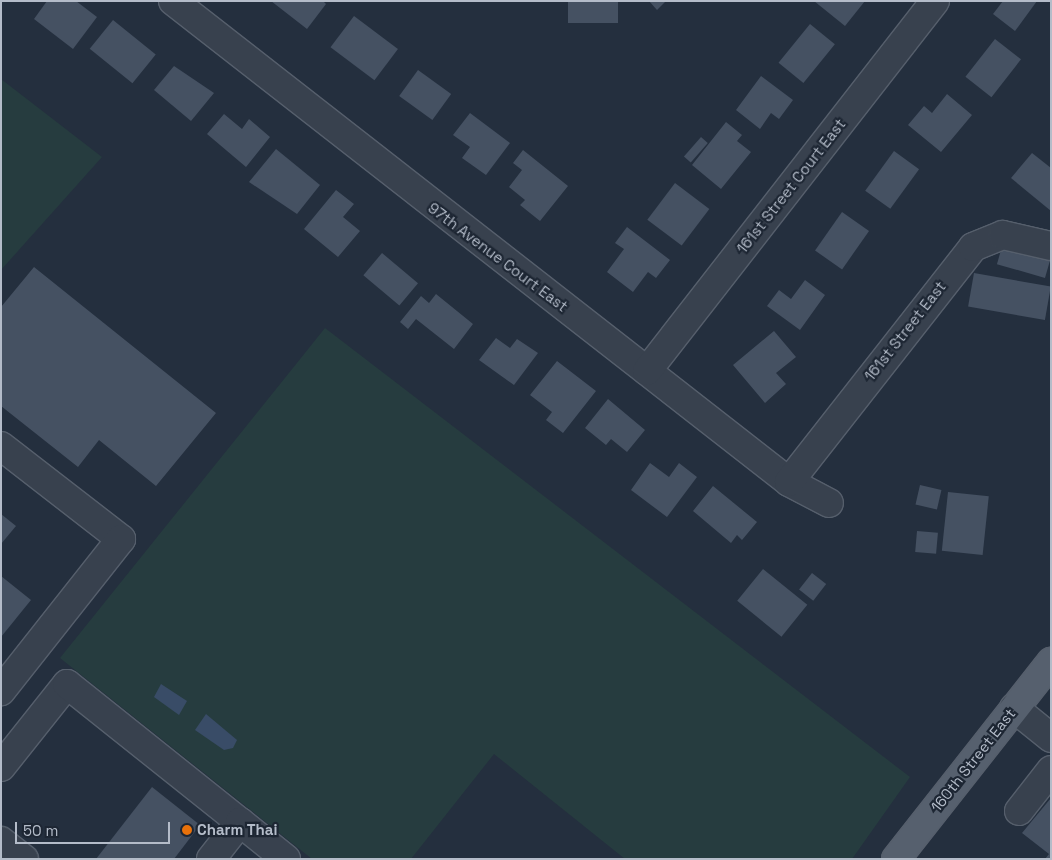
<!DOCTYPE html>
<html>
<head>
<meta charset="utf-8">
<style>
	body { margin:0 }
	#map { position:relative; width:1052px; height:860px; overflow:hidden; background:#242f3e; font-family:"Space Grotesk",sans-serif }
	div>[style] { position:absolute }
	.green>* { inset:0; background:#263c3f }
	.water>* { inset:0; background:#394c67 }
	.building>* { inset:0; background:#455162; transform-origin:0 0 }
	.roads { filter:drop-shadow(1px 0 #565f6c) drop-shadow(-1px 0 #565f6c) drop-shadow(0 1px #565f6c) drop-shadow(0 -1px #565f6c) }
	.minor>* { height:28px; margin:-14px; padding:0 14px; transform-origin:14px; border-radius:14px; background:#38414e }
	.major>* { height:28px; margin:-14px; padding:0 14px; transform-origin:14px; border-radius:14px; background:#56606e }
	.dots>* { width:14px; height:14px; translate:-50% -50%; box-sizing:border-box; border:2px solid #1d2633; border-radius:50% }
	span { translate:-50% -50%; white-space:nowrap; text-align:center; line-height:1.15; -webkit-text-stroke:4.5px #1d2633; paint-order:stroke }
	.street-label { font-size:15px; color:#b4bcc9 }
	.poi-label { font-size:15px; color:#b4bcc9; font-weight:700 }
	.left { translate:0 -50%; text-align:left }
	.frame { position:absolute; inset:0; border:2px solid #b4bcc9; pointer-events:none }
	.scale { position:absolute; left:15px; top:822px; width:155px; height:22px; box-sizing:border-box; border:2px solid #b4bcc9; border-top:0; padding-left:6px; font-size:15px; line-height:18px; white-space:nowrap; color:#b4bcc9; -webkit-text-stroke:4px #1d2633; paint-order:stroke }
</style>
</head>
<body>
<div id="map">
	<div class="green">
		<div style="clip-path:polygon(1px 79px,102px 157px,1px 270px)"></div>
		<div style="clip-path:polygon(325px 328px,910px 777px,852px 859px,625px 859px,494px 754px,411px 859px,312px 859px,60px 658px)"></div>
	</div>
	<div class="water">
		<div style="clip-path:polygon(161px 684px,187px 701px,179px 715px,154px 697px)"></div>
		<div style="clip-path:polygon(206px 714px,237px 740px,233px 748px,224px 750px,195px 730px)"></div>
	</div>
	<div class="building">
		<div style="clip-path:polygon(47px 1px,76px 1px,97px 17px,73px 49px,34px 19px)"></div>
		<div style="clip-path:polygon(271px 1px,323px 1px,326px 4px,307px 29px)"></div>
		<div style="left:568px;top:1px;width:50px;height:22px"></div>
		<div style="clip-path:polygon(649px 1px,666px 1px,657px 10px)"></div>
		<div style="clip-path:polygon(814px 1px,865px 1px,845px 26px)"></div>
		<div style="clip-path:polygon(1003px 1px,1037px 1px,1015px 31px,993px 14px)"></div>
		<div style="left:354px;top:16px;width:55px;height:39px;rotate:37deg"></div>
		<div style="left:113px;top:20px;width:55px;height:37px;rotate:39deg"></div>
		<div style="left:810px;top:24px;width:32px;height:50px;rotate:39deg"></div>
		<div style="left:995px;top:39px;width:33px;height:48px;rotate:38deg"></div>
		<div style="clip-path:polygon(174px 66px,214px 93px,191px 121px,154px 90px)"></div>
		<div style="left:418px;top:70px;width:41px;height:32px;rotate:36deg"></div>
		<div style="clip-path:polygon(761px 76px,793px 100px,779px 119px,771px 113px,760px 129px,736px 110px)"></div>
		<div style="clip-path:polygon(947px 94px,972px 115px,941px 152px,908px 125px,924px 106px,932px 113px)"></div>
		<div style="clip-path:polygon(470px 113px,510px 143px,486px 175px,462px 158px,470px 147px,453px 135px)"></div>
		<div style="clip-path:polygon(224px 114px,242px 129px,249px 119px,270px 137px,246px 167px,207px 134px)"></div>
		<div style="clip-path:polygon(726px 122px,742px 135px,737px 141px,751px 152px,721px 189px,692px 165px)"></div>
		<div style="left:701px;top:137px;width:9px;height:26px;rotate:41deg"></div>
		<div style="clip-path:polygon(276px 149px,320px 185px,297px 214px,249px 182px)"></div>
		<div style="clip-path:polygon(523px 150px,568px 186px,540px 221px,520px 205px,525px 200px,509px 187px,522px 170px,513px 163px)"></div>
		<div style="left:894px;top:151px;width:31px;height:49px;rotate:36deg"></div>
		<div style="clip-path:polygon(1032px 153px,1051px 168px,1051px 211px,1011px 178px)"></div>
		<div style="left:675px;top:183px;width:43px;height:46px;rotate:37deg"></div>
		<div style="clip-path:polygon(336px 190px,354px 204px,343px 217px,360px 231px,338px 257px,304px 229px)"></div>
		<div style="left:842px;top:212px;width:33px;height:47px;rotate:35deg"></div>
		<div style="clip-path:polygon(627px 227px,670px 260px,656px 278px,648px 272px,633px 292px,607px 272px,624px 249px,615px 243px)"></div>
		<div style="left:1003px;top:243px;width:50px;height:22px;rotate:16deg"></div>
		<div style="left:382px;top:253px;width:47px;height:29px;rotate:40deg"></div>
		<div style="clip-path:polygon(34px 267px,216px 413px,156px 486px,99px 440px,78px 467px,1px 406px,1px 307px)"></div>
		<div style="left:974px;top:273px;width:78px;height:34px;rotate:10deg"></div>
		<div style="clip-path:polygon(805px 280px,825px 295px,800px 330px,767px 306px,779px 290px,791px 299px)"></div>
		<div style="clip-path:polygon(436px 294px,473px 324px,454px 349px,416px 319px,408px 329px,400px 322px,421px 296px,429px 303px)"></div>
		<div style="clip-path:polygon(774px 331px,796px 357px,776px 373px,786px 384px,765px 403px,733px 365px)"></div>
		<div style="clip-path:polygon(496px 338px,510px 348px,517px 339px,538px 353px,514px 385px,479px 360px)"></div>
		<div style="clip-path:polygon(557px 361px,596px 391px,563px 433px,546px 420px,552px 412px,530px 395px)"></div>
		<div style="clip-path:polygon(608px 399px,645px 430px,627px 452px,611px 439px,606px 445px,585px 428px)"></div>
		<div style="clip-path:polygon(650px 463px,669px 477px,679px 463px,697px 477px,667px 517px,631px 490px)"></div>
		<div style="left:920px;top:485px;width:22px;height:20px;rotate:13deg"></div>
		<div style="clip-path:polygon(713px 486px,757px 522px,742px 540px,737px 535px,731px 543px,693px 511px)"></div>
		<div style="left:948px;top:492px;width:41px;height:59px;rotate:6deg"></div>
		<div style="clip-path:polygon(1px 514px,16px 526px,1px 544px)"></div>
		<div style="left:917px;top:531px;width:21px;height:21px;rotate:5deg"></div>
		<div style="left:763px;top:569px;width:57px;height:41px;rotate:39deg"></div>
		<div style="left:812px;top:573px;width:18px;height:21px;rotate:38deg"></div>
		<div style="clip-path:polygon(1px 576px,31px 600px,1px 637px)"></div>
		<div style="clip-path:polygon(152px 787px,200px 825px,174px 859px,96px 859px)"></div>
		<div style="clip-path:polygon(1051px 798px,1051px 859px,1045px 859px,1049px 854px,1022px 833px)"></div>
	</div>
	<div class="roads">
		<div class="minor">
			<div style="left:173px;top:1px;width:782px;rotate:37.98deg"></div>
			<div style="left:789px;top:482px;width:45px;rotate:27.7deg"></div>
			<div style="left:647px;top:371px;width:469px;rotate:-52.1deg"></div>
			<div style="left:1px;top:446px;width:152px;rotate:37.8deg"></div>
			<div style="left:121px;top:539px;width:194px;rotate:128.3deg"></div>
			<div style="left:789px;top:482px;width:298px;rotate:-51.9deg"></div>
			<div style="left:973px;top:247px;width:32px;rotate:-22deg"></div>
			<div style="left:1003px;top:235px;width:49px;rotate:12.9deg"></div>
			<div style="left:1014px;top:708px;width:48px;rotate:39deg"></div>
			<div style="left:1px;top:767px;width:106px;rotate:-51.5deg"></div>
			<div style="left:67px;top:684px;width:221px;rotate:38.6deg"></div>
			<div style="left:1019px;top:811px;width:52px;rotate:-52deg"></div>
			<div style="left:1px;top:841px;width:29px;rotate:38deg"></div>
			<div style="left:211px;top:859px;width:47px;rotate:-51.9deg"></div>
			<div style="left:240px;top:822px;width:59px;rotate:38.8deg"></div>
		</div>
		<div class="major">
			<div style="left:896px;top:859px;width:251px;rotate:-51.8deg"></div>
		</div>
	</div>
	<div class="dots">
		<div style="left:187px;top:830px;background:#e8710a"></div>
	</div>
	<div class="street-label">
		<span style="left:791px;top:186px;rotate:-52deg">161st Street Court East</span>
		<span style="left:498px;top:257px;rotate:37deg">97th Avenue Court East</span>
		<span style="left:905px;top:331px;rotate:-52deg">161st Street East</span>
		<span style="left:973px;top:760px;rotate:-52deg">160th Street East</span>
	</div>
	<div class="poi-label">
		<span class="left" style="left:197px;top:830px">Charm Thai</span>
	</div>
	<div class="frame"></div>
	<div class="scale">50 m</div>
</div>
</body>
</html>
